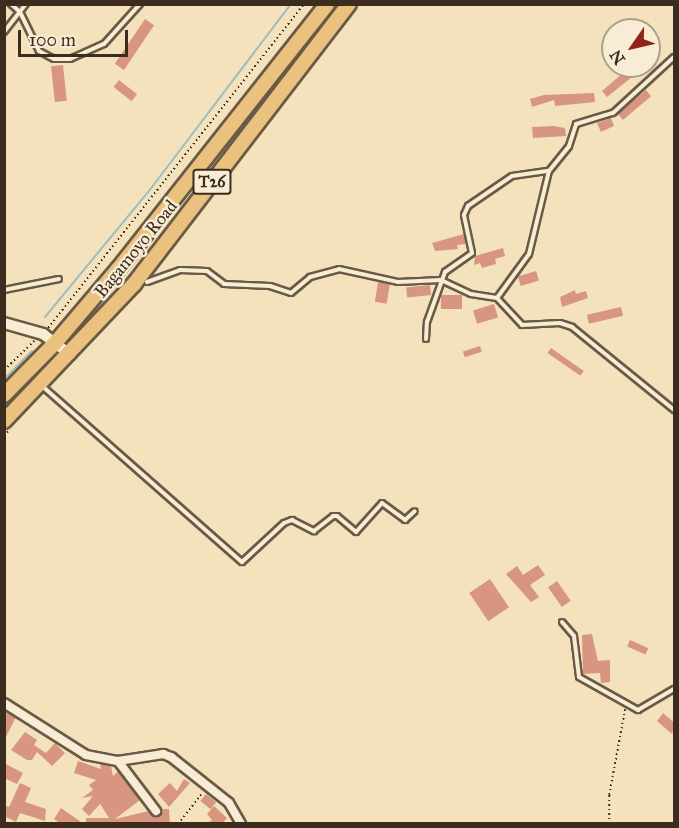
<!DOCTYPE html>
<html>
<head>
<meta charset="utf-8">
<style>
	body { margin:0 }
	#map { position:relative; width:679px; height:828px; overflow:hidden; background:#f4e2bd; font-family:"IM FELL Great Primer",serif }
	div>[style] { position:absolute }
	.stream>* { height:2px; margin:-1px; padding:0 1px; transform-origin:1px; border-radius:1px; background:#a0bcbb }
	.building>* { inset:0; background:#d89680; transform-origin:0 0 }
	.path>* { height:1.5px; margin-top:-0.75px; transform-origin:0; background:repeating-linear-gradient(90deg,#3b2c1d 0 1.5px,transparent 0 4.5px) }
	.roads { filter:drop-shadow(2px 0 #695a45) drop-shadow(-2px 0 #695a45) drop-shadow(0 2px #695a45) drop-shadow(0 -2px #695a45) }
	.service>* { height:4px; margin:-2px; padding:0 2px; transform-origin:2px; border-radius:2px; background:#f8ecd4 }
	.minor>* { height:8px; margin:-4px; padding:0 4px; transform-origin:4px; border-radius:4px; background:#f8ecd4 }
	.secondary>* { height:10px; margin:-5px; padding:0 5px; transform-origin:5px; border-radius:5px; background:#f8ecd4 }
	.trunk>* { height:14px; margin:-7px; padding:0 7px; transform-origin:7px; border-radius:7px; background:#eac17e }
	span { translate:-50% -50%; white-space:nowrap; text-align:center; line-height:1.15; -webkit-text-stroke:5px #f8ecd4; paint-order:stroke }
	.shield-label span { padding:2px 4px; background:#f8ecd4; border:2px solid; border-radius:4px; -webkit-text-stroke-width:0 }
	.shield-label { font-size:16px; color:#3b2c1d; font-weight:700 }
	.street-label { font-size:18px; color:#3b2c1d }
	.frame { position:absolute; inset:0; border:6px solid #3b2c1d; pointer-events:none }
	.north { position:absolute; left:601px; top:18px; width:60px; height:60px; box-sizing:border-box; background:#f8ecd4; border:2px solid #ac9f8b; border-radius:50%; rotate:236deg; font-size:16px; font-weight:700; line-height:24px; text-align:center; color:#3b2c1d }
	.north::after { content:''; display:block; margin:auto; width:21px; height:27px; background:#8f2418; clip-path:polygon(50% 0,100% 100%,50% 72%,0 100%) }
	.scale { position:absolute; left:18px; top:30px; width:110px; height:27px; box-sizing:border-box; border:3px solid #3b2c1d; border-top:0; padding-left:8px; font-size:18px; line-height:21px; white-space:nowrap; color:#3b2c1d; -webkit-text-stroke:4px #f8ecd4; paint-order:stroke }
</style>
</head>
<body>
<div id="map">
	<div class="stream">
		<div style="left:45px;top:317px;width:168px;rotate:-50.5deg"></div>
		<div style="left:152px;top:187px;width:230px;rotate:-52.8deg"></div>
		<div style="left:4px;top:379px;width:40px;rotate:-45deg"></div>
	</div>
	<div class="building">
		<div style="left:145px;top:19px;width:11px;height:54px;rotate:34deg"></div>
		<div style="left:63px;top:65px;width:36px;height:12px;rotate:84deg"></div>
		<div style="clip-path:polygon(631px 66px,637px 73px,607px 97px,602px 91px)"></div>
		<div style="left:119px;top:80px;width:23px;height:9px;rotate:38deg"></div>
		<div style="left:646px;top:90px;width:8px;height:37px;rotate:50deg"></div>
		<div style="clip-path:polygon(594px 93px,595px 102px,555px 106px,554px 100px,532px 107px,530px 99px,544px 95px)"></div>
		<div style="clip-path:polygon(611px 118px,614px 126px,601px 132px,597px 123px)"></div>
		<div style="clip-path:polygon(554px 126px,565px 128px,566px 136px,533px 138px,532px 127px)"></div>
		<div style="clip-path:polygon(464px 234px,466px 244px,457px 245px,458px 249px,435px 251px,432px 243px)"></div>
		<div style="clip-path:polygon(503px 248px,505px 256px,495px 259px,496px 264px,482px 268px,480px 263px,474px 265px,475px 256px)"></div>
		<div style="left:536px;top:271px;width:10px;height:19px;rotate:73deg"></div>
		<div style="left:378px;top:282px;width:12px;height:20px;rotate:9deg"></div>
		<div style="left:430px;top:285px;width:10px;height:24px;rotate:84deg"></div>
		<div style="clip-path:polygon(575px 290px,576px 294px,586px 291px,588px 298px,562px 307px,560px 297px)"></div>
		<div style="left:441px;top:295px;width:21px;height:14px"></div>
		<div style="left:494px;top:304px;width:14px;height:22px;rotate:73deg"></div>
		<div style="left:621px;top:307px;width:9px;height:35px;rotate:77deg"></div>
		<div style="left:480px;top:346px;width:6px;height:18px;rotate:72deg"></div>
		<div style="left:551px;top:348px;width:40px;height:6px;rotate:35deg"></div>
		<div style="clip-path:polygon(538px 565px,545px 575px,530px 585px,539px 597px,531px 602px,506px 574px,517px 566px,523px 575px)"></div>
		<div style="left:490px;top:579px;width:34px;height:25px;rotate:56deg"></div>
		<div style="left:557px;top:581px;width:24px;height:11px;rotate:55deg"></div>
		<div style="clip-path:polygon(592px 634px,598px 661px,610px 660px,610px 682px,601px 683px,600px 673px,583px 674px,582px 635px)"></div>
		<div style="left:630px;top:640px;width:20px;height:7px;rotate:24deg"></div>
		<div style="clip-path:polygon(4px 712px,16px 717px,4px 741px)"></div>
		<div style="clip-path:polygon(663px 713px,675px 723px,672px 734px,657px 721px)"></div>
		<div style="clip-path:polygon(25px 732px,37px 740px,34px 745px,46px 753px,55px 743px,65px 753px,52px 766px,37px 752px,32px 760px,27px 760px,11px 750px)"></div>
		<div style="clip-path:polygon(78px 761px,101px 769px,100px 764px,111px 766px,113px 776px,118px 771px,140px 800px,115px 819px,149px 811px,157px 817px,162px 809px,169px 809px,170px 824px,86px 824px,86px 818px,109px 818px,100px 804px,89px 816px,82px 809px,93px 796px,82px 798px,93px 790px,89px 785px,96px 780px,74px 773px)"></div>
		<div style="clip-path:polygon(4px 763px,23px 773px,17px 784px,4px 778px)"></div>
		<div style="clip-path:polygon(184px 779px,190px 783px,169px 807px,158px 794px,170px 783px,177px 791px)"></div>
		<div style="clip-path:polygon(20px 783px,31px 788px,25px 802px,46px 809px,45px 821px,20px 813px,16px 822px,4px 816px,4px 805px,9px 807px)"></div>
		<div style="left:206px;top:794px;width:13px;height:9px;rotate:39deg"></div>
		<div style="clip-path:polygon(214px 806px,227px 818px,222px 824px,206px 824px,212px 820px,207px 814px)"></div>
		<div style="clip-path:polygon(61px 808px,84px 824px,61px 824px,54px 819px)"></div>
	</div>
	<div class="path">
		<div style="left:48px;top:328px;width:413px;rotate:-51.7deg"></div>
		<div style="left:4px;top:370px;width:42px;rotate:-44deg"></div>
		<div style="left:4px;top:436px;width:8px;rotate:-50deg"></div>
		<div style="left:178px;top:824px;width:39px;rotate:-52deg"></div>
		<div style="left:609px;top:824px;width:29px;rotate:-90deg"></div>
		<div style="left:609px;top:795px;width:87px;rotate:-79.5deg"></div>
	</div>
	<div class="roads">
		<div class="service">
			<div style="left:11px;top:4px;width:12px;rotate:42deg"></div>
			<div style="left:20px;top:12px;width:43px;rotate:64deg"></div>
			<div style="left:39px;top:51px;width:17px;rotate:28deg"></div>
			<div style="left:54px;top:59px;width:16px"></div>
			<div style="left:70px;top:59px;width:37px;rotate:-24deg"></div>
			<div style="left:104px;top:44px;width:54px;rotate:-48deg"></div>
			<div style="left:4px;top:32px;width:36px;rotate:-52deg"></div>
			<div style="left:147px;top:282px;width:35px;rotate:-20deg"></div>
			<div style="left:180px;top:270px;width:27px;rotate:2deg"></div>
			<div style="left:207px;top:271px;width:21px;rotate:37deg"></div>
			<div style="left:224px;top:284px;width:46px;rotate:2.5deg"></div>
			<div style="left:270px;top:286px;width:22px;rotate:18deg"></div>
			<div style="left:291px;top:293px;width:25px;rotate:-40deg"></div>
			<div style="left:310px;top:277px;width:30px;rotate:-15deg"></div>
			<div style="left:339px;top:269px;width:60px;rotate:12.4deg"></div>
			<div style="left:398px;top:282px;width:43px;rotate:-2.7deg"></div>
			<div style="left:441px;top:280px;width:33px;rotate:25deg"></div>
			<div style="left:471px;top:294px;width:26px;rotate:9deg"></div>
			<div style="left:497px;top:298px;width:37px;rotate:47deg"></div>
			<div style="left:522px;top:325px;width:38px;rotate:-3deg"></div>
			<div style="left:560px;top:323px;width:13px;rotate:18deg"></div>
			<div style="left:572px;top:327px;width:132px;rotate:39.1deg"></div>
			<div style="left:4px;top:290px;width:56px;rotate:-11.3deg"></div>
			<div style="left:497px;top:298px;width:54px;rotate:-54deg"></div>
			<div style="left:529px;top:254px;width:85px;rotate:-76.5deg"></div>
			<div style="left:549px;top:171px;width:32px;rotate:-51deg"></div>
			<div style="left:569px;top:146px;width:23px;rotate:-72deg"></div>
			<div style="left:576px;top:124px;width:39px;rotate:-17deg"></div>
			<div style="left:613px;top:113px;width:83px;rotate:-42.6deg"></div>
			<div style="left:426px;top:339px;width:17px;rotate:-87deg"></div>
			<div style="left:427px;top:322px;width:53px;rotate:-70.2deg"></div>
			<div style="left:445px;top:272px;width:33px;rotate:-35deg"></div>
			<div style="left:472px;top:253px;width:39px;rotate:-102deg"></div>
			<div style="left:464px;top:215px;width:10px;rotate:-66deg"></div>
			<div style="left:468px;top:206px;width:53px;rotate:-34.3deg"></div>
			<div style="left:512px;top:176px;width:37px;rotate:-8deg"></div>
			<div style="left:41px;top:385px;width:268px;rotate:41.4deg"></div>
			<div style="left:242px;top:562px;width:57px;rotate:-42.9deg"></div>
			<div style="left:284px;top:523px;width:9px;rotate:-21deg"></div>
			<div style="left:292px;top:520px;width:25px;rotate:27deg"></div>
			<div style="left:314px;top:531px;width:24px;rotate:-38deg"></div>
			<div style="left:333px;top:516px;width:4px"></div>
			<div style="left:337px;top:516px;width:25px;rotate:40deg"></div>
			<div style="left:356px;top:532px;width:39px;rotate:-48deg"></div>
			<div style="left:382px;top:503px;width:29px;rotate:36deg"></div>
			<div style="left:405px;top:520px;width:13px;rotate:-42deg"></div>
			<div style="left:562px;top:622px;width:18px;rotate:49deg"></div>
			<div style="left:574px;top:636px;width:41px;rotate:83deg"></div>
			<div style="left:579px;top:677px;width:68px;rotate:29.2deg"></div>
			<div style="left:638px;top:710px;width:42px;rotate:-30.3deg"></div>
		</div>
		<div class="minor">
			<div style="left:4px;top:703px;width:97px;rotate:32.4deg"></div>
			<div style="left:86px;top:755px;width:33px;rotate:11deg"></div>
			<div style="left:118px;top:761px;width:46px;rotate:-8.8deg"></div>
			<div style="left:163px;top:754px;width:9px;rotate:21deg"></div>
			<div style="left:171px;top:757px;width:74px;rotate:38.4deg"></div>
			<div style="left:229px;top:803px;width:24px;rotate:60deg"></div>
			<div style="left:118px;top:761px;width:63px;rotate:52.8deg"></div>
		</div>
		<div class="secondary">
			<div style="left:4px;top:323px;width:41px;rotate:15.8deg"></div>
			<div style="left:43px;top:334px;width:34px;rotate:37deg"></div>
		</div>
		<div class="trunk">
			<div style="left:4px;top:395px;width:74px;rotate:-45.5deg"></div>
			<div style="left:56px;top:342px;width:96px;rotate:-49.7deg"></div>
			<div style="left:118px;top:269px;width:337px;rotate:-51.7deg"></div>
			<div style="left:4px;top:421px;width:189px;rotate:-46.5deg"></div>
			<div style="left:134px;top:284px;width:353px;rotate:-52.5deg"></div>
		</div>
	</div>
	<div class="shield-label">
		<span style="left:212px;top:182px">T26</span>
	</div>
	<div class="street-label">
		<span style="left:136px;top:249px;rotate:-51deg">Bagamoyo Road</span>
	</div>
	<div class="frame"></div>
	<div class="north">N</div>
	<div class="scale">100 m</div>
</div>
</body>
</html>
